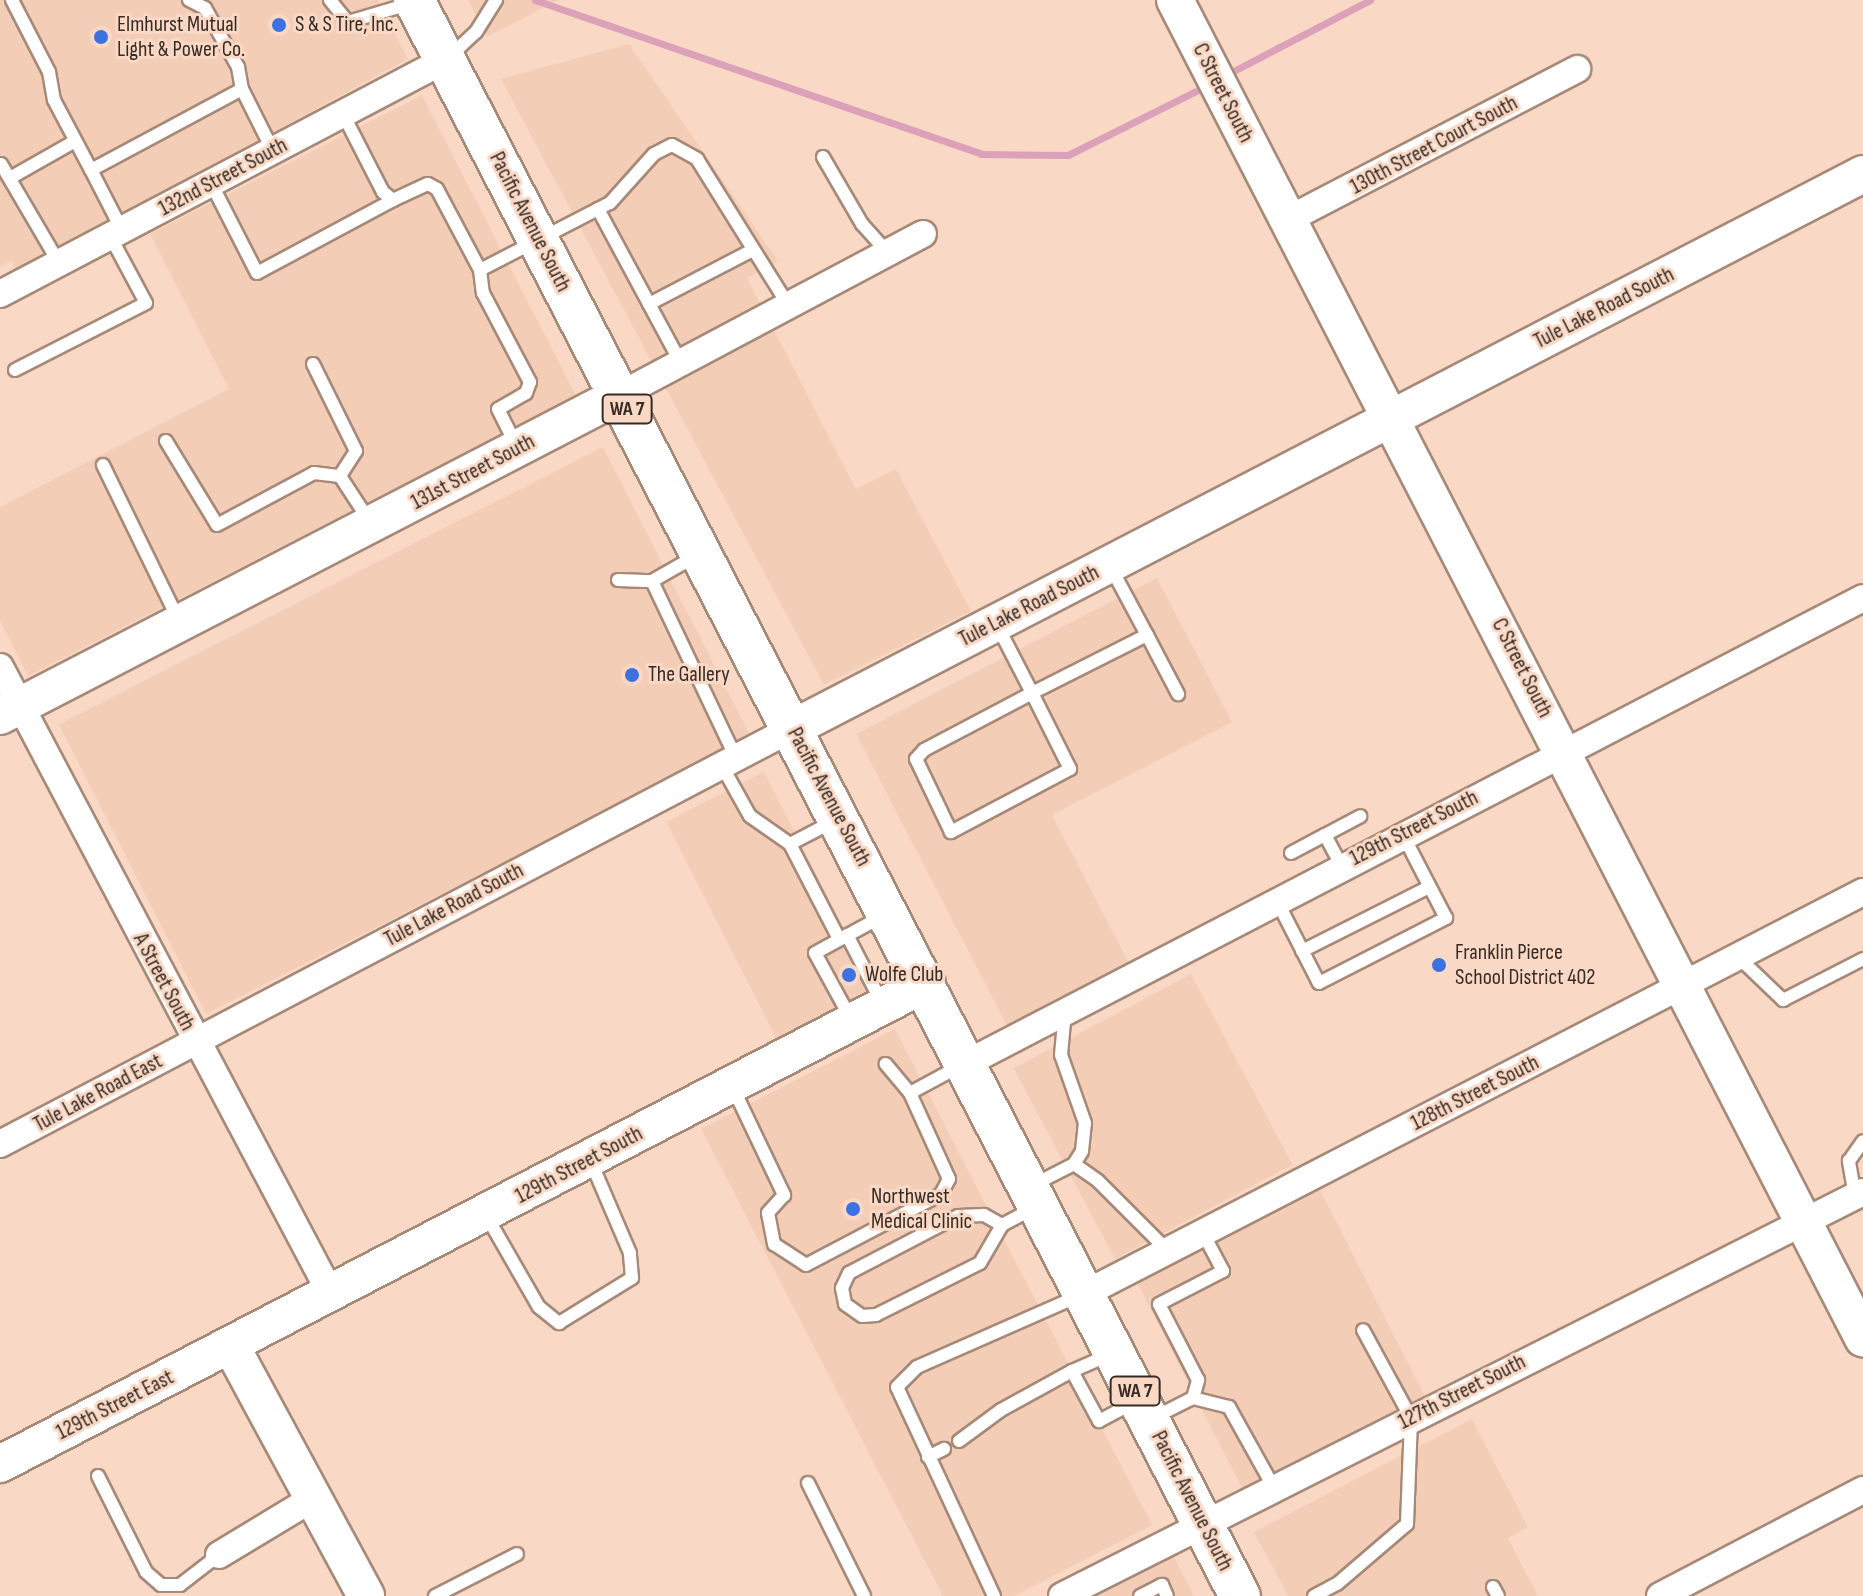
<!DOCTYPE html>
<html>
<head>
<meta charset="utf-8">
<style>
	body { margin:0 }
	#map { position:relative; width:1863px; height:1596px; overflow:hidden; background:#f9d9c6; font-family:"Sofia Sans Condensed",sans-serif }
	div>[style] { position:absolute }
	.built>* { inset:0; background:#f3cdb6; transform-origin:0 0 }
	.stream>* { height:7px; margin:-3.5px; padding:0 3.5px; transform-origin:3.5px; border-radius:3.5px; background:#dba1b8 }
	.roads { filter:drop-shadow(2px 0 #a78978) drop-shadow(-2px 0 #a78978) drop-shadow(0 2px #a78978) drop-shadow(0 -2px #a78978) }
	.lane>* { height:12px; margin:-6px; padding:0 6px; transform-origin:6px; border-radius:6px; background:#fff }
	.street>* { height:26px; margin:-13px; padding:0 13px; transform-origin:13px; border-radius:13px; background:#fff }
	.secondary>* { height:36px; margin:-18px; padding:0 18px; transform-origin:18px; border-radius:18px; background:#fff }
	.primary>* { height:40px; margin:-20px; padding:0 20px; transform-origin:20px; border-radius:20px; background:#fff }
	.dots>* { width:22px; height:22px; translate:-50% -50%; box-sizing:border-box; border:4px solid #f9d9c6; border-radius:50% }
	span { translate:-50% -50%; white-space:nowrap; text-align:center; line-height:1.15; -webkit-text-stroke:6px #f9d9c6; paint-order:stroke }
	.shield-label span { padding:2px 6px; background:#f9d9c6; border:2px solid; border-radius:6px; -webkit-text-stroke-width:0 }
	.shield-label { font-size:20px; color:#372b23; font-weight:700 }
	.poi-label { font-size:22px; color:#372b23 }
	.left { translate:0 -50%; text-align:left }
	.street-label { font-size:22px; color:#372b23 }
</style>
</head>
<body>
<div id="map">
	<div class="built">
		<div style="clip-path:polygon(0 0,378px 0,408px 59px,17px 271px,11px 261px,0 267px)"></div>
		<div style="clip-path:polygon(468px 0,558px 0,487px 37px)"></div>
		<div style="clip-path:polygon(629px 44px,778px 261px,747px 278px,856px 489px,896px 469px,971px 611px,824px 685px,501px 79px)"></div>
		<div style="clip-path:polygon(422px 95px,576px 396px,28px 676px,0 621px,0 507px,229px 389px,150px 234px)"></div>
		<div style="left:603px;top:447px;width:325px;height:611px;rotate:63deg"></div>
		<div style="clip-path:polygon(1157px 578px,1232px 722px,1052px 815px,1129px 963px,1007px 1026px,856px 734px)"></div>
		<div style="left:764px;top:772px;width:255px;height:110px;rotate:63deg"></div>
		<div style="left:1191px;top:974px;width:216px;height:201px;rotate:62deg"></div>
		<div style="clip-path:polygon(895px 1029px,1152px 1525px,1014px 1596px,943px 1596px,701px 1129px)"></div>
		<div style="left:1320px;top:1190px;width:232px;height:205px;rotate:63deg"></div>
		<div style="clip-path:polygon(1472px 1419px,1528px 1527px,1508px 1538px,1538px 1596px,1288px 1596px,1254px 1532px)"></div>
		<div style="clip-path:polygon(1173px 1555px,1194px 1596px,1094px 1596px)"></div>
	</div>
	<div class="stream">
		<div style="left:535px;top:0;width:472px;rotate:19deg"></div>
		<div style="left:981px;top:154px;width:87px;rotate:0.7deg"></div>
		<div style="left:1068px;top:155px;width:154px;rotate:-26.6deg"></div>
		<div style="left:1224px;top:76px;width:165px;rotate:-27.5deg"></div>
	</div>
	<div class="roads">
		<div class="lane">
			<div style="left:12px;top:0;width:81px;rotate:62.8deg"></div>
			<div style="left:49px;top:72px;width:28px;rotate:80deg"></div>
			<div style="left:54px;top:100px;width:79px;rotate:62.1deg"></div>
			<div style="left:189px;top:0;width:18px;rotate:27deg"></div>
			<div style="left:205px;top:8px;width:68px;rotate:60.8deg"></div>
			<div style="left:238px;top:67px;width:22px;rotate:80deg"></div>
			<div style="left:330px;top:0;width:28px;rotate:51deg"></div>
			<div style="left:348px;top:22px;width:67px;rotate:-16.5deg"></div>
			<div style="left:450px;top:56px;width:35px;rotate:-43deg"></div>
			<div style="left:476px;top:32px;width:38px;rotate:-58deg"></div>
			<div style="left:343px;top:114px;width:88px;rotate:62.9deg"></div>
			<div style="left:383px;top:192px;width:13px;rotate:39deg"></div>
			<div style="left:393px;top:200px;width:38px;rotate:-25deg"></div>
			<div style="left:428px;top:184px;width:10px;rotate:29deg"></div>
			<div style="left:437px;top:189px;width:92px;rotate:62deg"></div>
			<div style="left:480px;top:270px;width:23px;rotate:83deg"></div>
			<div style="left:483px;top:293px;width:101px;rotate:62.2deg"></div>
			<div style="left:530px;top:382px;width:12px;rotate:110deg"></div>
			<div style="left:526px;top:393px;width:32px;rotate:150deg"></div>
			<div style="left:498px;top:409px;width:40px;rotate:63.4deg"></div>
			<div style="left:823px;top:157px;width:78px;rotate:59.8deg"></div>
			<div style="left:862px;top:224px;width:39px;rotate:48deg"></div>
			<div style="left:1px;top:164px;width:115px;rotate:59.6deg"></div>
			<div style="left:10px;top:178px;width:75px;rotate:-29.6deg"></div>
			<div style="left:211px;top:183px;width:101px;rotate:62.9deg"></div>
			<div style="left:257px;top:273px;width:154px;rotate:-28.2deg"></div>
			<div style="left:598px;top:209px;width:175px;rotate:61.7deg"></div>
			<div style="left:122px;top:230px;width:68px;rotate:-117.3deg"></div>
			<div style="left:91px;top:170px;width:171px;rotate:-28.2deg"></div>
			<div style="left:242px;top:89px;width:69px;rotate:63.4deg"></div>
			<div style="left:480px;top:270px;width:146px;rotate:-27.3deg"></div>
			<div style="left:610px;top:203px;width:66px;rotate:-48.1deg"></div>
			<div style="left:654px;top:154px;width:20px;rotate:-27deg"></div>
			<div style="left:672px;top:145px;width:29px;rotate:29deg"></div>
			<div style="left:697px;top:159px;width:173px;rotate:58deg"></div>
			<div style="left:649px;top:304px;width:115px;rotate:-27.5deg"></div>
			<div style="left:313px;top:364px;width:97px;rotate:63.7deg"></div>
			<div style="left:356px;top:451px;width:30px;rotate:123deg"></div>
			<div style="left:15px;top:370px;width:147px;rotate:-27.1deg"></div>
			<div style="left:146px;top:303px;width:76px;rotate:-118.2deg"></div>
			<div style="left:166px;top:441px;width:98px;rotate:58.7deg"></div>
			<div style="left:217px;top:525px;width:110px;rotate:-28.2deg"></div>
			<div style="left:314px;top:473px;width:26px;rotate:7deg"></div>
			<div style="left:340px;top:476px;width:55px;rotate:56.9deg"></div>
			<div style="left:103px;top:465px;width:174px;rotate:64deg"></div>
			<div style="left:618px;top:580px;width:34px;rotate:2deg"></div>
			<div style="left:652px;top:581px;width:51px;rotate:-29.6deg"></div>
			<div style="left:652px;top:581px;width:196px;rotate:64.6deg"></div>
			<div style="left:998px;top:627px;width:74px;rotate:62.7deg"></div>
			<div style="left:1032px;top:693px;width:85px;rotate:63.4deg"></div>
			<div style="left:1070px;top:769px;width:135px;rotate:152.1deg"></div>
			<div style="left:951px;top:832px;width:81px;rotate:-115.6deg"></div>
			<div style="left:916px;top:759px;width:12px;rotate:-48deg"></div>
			<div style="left:924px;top:750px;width:122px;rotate:-27.8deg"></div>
			<div style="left:1032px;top:693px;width:129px;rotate:-26.8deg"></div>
			<div style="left:1147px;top:635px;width:76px;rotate:-118.2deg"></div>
			<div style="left:1147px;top:635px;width:67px;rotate:62.3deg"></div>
			<div style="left:722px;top:766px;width:57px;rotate:60.8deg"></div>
			<div style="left:750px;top:816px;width:49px;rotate:35deg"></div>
			<div style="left:790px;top:844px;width:107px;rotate:62.7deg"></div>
			<div style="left:790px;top:844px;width:50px;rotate:-27.6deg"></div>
			<div style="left:1291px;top:853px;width:38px;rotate:-28deg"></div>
			<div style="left:1341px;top:865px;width:34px;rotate:-118deg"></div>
			<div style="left:1325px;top:835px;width:40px;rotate:-28deg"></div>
			<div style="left:1277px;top:901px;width:92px;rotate:62.9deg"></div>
			<div style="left:1319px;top:983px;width:143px;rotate:-27.1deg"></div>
			<div style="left:1446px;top:918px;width:91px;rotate:-117.4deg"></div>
			<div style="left:847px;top:935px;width:76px;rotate:62.8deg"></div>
			<div style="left:1302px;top:951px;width:142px;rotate:-26.7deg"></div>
			<div style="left:1737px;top:956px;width:64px;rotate:43.7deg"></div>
			<div style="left:1783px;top:1000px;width:90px;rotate:-27.1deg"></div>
			<div style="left:851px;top:1019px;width:75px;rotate:-118.6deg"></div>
			<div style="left:815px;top:953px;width:77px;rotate:-28.6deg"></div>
			<div style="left:733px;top:1088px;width:119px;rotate:64.5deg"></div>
			<div style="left:784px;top:1195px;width:24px;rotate:132deg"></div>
			<div style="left:768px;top:1213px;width:32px;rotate:79deg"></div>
			<div style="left:774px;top:1244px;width:38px;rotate:33deg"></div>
			<div style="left:806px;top:1265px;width:153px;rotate:-27.7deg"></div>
			<div style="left:941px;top:1194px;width:17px;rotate:-62deg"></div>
			<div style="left:949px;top:1179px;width:94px;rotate:-114.4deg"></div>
			<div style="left:910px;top:1093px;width:38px;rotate:-130deg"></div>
			<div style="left:910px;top:1093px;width:57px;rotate:-28.4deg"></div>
			<div style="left:1074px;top:1164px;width:29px;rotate:35deg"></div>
			<div style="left:1098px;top:1181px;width:99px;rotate:45deg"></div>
			<div style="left:1033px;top:1185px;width:46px;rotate:-27.1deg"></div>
			<div style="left:1074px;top:1164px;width:15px;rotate:-58deg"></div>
			<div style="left:1082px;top:1151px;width:28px;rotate:-84deg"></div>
			<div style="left:1085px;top:1123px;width:72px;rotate:-109.4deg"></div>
			<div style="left:1061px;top:1055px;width:44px;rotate:-84.8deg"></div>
			<div style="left:1855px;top:1196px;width:36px;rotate:-100deg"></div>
			<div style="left:1849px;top:1161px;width:24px;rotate:-55deg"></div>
			<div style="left:486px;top:1215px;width:106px;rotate:60.1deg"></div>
			<div style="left:539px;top:1307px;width:26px;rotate:39deg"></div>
			<div style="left:559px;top:1323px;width:86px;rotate:-31.7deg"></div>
			<div style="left:632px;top:1278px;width:25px;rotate:-95deg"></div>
			<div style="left:630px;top:1253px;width:99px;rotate:-113.2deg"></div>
			<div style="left:1002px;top:1225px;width:21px;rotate:-151deg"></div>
			<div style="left:984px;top:1215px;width:26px;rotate:178deg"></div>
			<div style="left:958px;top:1216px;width:123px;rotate:152.4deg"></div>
			<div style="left:849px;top:1273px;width:17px;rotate:115deg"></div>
			<div style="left:842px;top:1288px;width:16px;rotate:79deg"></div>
			<div style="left:845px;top:1304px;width:21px;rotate:35deg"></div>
			<div style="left:862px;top:1316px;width:14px;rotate:-4deg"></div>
			<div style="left:876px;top:1315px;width:116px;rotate:-26.6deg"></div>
			<div style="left:980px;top:1263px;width:44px;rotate:-59.9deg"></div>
			<div style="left:1002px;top:1225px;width:36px;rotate:-28deg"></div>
			<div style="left:1111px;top:1354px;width:43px;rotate:156.4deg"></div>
			<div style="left:1072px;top:1371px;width:57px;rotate:61.6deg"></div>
			<div style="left:1099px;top:1421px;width:38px;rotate:-28deg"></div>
			<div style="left:1193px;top:1398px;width:19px;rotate:-74deg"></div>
			<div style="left:1198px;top:1380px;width:85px;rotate:-117.2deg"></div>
			<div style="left:1159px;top:1304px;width:72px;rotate:-27.3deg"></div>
			<div style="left:1223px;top:1271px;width:43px;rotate:-117.8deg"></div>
			<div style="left:1155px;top:1417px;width:42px;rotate:-26.6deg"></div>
			<div style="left:1193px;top:1398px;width:37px;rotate:14deg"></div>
			<div style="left:1229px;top:1407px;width:93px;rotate:60.9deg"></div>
			<div style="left:959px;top:1441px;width:52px;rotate:-36.4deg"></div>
			<div style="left:1001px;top:1410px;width:81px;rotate:-28.8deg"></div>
			<div style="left:928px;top:1457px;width:18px;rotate:-27deg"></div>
			<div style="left:98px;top:1476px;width:107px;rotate:63.4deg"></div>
			<div style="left:146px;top:1572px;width:20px;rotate:41deg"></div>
			<div style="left:161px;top:1585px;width:19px"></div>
			<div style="left:180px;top:1585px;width:49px;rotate:-37.6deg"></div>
			<div style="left:808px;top:1483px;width:126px;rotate:63.6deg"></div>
			<div style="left:1493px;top:1587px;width:10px;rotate:61deg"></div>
			<div style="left:435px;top:1596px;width:92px;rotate:-27.1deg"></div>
			<div style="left:994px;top:1596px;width:230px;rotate:-114.9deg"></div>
			<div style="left:897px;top:1387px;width:28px;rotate:-45deg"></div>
			<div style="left:917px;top:1367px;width:177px;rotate:-23.7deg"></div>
			<div style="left:1140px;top:1596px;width:25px;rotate:-27deg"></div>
			<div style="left:1162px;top:1585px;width:12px;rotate:66deg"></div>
			<div style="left:1314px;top:1596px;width:26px;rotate:-28deg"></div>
			<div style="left:1337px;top:1584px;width:92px;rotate:-40.6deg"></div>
			<div style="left:1407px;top:1524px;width:106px;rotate:-87.8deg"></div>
			<div style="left:1411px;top:1418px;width:100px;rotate:-118.6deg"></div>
		</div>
		<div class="street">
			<div style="left:1289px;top:219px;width:325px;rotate:-27.5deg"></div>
			<div style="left:0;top:294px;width:503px;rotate:-27.74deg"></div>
			<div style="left:620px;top:395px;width:343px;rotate:-28deg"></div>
			<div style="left:0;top:667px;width:709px;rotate:62.17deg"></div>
			<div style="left:967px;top:1063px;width:1009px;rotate:-27.43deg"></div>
			<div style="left:0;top:1144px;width:895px;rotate:-27.68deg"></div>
			<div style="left:1086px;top:1293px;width:874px;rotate:-27.3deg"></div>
			<div style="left:219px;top:1555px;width:110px;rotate:-31.2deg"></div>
			<div style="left:1062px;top:1596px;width:897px;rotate:-26.76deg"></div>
			<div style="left:1660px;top:1596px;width:229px;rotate:-27.6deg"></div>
		</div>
		<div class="secondary">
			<div style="left:1175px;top:0;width:1505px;rotate:62.79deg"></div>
			<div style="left:0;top:716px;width:698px;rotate:-27.37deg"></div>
			<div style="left:793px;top:728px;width:1205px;rotate:-27.37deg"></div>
			<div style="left:231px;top:1346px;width:284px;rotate:61.6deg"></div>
			<div style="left:0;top:1464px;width:1044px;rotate:-27.42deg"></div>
		</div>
		<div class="primary">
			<div style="left:414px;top:0;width:1797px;rotate:62.64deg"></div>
		</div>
	</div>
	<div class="dots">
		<div style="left:279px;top:25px;background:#3d71e1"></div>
		<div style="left:101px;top:37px;background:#3d71e1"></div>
		<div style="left:632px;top:675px;background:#3d71e1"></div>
		<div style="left:1439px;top:965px;background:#3d71e1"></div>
		<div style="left:849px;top:975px;background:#3d71e1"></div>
		<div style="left:853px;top:1209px;background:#3d71e1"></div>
	</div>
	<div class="shield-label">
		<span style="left:627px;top:409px">WA 7</span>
		<span style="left:1135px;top:1391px">WA 7</span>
	</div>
	<div class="poi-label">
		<span class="left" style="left:117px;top:37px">Elmhurst Mutual<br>Light &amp; Power Co.</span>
		<span class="left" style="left:295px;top:25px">S &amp; S Tire, Inc.</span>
		<span class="left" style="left:648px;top:675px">The Gallery</span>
		<span class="left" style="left:1455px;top:965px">Franklin Pierce<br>School District 402</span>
		<span class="left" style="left:865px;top:975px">Wolfe Club</span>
		<span class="left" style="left:871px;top:1209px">Northwest<br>Medical Clinic</span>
	</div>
	<div class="street-label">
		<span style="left:1223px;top:93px;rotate:63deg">C Street South</span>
		<span style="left:1434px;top:145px;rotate:-28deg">130th Street Court South</span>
		<span style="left:223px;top:177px;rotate:-28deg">132nd Street South</span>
		<span style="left:530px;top:222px;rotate:63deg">Pacific Avenue South</span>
		<span style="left:1604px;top:308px;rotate:-27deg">Tule Lake Road South</span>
		<span style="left:473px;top:472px;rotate:-28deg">131st Street South</span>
		<span style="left:1029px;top:606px;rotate:-27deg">Tule Lake Road South</span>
		<span style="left:1522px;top:668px;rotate:63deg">C Street South</span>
		<span style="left:829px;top:797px;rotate:62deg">Pacific Avenue South</span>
		<span style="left:1414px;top:828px;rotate:-27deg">129th Street South</span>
		<span style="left:454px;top:905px;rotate:-28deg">Tule Lake Road South</span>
		<span style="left:164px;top:982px;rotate:62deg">A Street South</span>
		<span style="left:98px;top:1093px;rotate:-28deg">Tule Lake Road East</span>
		<span style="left:1475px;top:1093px;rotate:-27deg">128th Street South</span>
		<span style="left:579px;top:1165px;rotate:-28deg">129th Street South</span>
		<span style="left:1462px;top:1392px;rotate:-27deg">127th Street South</span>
		<span style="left:115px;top:1405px;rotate:-27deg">129th Street East</span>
		<span style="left:1192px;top:1501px;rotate:63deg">Pacific Avenue South</span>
	</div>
</div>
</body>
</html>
